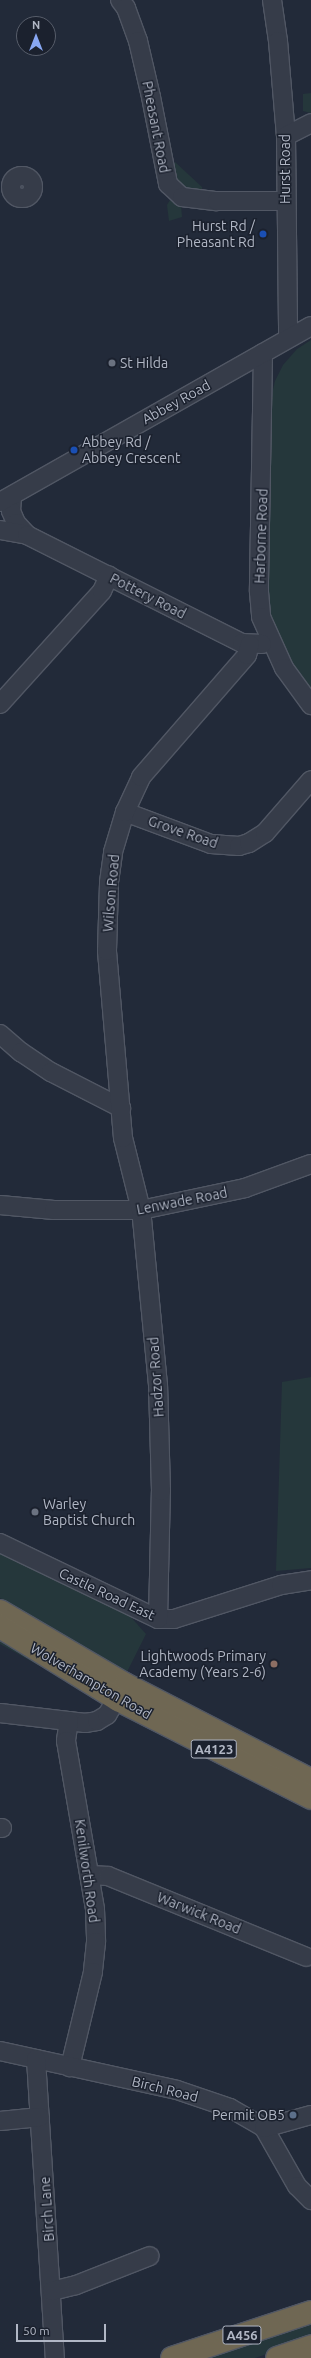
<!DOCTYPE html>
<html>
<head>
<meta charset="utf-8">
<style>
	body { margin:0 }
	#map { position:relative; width:311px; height:2358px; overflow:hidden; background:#222a39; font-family:Ubuntu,sans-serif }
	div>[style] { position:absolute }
	.green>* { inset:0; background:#25373b }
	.roads { filter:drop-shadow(1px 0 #515764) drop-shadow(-1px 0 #515764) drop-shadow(0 1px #515764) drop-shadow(0 -1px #515764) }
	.minor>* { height:18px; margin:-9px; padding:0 9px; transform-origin:9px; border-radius:9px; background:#363c49 }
	.minor>.ring { margin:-9px; padding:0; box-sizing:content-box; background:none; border:18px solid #363c49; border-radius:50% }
	.highway>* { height:22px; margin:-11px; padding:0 11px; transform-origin:11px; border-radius:11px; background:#6f6753 }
	.dots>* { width:11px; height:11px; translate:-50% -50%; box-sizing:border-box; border:2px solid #1b212e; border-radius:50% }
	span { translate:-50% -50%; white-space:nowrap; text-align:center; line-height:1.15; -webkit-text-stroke:3px #1b212e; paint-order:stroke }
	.shield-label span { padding:1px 3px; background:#1b212e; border:1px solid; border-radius:3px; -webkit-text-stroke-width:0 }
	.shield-label { font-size:13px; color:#b1b7c5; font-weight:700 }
	.street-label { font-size:14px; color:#b1b7c5 }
	.poi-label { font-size:14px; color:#b1b7c5 }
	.right { translate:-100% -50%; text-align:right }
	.left { translate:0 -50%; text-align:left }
	.north { position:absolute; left:16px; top:16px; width:40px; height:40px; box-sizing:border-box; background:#1b212e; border:1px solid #575d6a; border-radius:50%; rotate:0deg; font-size:11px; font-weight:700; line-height:16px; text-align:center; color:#b1b7c5 }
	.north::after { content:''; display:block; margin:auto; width:14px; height:18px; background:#88a7f3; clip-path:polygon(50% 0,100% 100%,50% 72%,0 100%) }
	.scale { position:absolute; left:16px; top:2324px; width:90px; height:18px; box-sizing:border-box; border:2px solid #b1b7c5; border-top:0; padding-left:5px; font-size:12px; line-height:14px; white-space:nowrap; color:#b1b7c5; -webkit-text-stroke:3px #1b212e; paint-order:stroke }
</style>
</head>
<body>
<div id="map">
	<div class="green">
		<div style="clip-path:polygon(311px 93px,311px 113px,303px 111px,303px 94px)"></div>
		<div style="clip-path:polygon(175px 162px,202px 187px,202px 192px,186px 189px,178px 183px,173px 164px)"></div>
		<div style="clip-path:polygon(170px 200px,181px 205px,182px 217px,169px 221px,167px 205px)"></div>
		<div style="clip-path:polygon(311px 340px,311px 693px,292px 668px,267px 610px,271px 398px,275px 381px,283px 365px,297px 349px)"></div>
		<div style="clip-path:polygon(311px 1377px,311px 1568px,276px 1571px,282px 1382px)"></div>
		<div style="clip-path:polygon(0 1551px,129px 1615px,146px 1634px,126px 1674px,0 1598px)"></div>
		<div style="clip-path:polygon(0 1635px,105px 1702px,0 1644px)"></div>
		<div style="clip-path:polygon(311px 2319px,311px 2339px,255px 2358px,194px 2358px)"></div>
	</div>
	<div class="roads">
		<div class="minor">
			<div style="left:120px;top:0;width:10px;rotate:53deg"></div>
			<div style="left:126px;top:8px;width:35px;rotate:70deg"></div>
			<div style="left:138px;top:41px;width:57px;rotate:76.9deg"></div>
			<div style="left:151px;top:97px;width:89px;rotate:78.9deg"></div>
			<div style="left:168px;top:184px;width:19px;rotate:43deg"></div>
			<div style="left:182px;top:197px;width:35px;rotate:7deg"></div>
			<div style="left:217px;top:201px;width:68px"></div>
			<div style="left:272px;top:0;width:41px;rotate:81.7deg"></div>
			<div style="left:278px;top:41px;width:95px;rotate:85.2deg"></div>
			<div style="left:286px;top:136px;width:202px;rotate:89.4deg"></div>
			<div style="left:286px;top:136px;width:28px;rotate:-27deg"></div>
			<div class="ring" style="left:11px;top:176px;width:4px;height:4px"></div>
			<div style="left:263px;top:353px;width:239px;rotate:91deg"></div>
			<div style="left:259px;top:592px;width:25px;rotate:85deg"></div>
			<div style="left:261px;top:617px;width:56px;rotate:65.7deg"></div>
			<div style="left:284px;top:668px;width:46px;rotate:53.9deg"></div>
			<div style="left:12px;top:497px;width:14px;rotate:94deg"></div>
			<div style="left:11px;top:511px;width:13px;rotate:67deg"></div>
			<div style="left:16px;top:523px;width:16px;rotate:47deg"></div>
			<div style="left:0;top:502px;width:357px;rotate:-29.5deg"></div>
			<div style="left:0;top:530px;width:27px;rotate:10deg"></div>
			<div style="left:27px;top:535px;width:241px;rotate:26.7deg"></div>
			<div style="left:242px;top:643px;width:20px;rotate:3deg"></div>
			<div style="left:0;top:704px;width:152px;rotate:-47.9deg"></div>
			<div style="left:102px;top:591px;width:17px;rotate:-65deg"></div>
			<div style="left:125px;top:812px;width:92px;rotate:20.4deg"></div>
			<div style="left:211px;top:844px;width:28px;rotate:4deg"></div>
			<div style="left:239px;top:846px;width:10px;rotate:-17deg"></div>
			<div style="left:249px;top:843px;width:19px;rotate:-32deg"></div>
			<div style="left:265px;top:833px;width:70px;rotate:-49deg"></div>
			<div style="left:0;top:1034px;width:28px;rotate:41deg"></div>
			<div style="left:21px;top:1052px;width:36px;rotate:34deg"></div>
			<div style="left:51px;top:1072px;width:79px;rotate:27.2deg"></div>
			<div style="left:0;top:1205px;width:54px;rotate:5.3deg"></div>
			<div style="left:54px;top:1210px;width:87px"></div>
			<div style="left:141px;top:1210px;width:106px;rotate:-11.9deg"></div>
			<div style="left:245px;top:1188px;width:70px;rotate:-20deg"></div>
			<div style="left:0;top:1543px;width:175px;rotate:25.7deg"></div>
			<div style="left:158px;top:1619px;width:16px"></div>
			<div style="left:174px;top:1619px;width:112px;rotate:-17.6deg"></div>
			<div style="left:281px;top:1585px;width:30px;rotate:-9deg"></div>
			<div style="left:158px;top:1619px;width:128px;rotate:-88.7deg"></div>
			<div style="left:161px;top:1491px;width:106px;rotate:-91.6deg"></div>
			<div style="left:158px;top:1385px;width:176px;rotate:-95.5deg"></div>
			<div style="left:141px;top:1210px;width:74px;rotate:-104deg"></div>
			<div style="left:123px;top:1138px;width:188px;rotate:-94.9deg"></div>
			<div style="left:107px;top:951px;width:69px;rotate:-88.3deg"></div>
			<div style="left:109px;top:882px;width:30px;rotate:-82deg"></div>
			<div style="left:113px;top:852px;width:42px;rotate:-73.3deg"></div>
			<div style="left:125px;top:812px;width:38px;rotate:-65deg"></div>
			<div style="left:141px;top:777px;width:162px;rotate:-49deg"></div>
			<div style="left:247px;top:655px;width:11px;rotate:-75deg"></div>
			<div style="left:0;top:1713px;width:86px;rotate:6.7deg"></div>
			<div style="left:85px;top:1723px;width:12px;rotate:-9deg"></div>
			<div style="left:97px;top:1721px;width:12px;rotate:-31deg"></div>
			<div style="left:107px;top:1715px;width:31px;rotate:-59deg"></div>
			<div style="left:69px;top:1721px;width:20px;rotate:99deg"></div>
			<div style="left:66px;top:1741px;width:170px;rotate:80.2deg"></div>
			<div style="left:95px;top:1909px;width:33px;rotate:88deg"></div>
			<div style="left:96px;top:1942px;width:30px;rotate:96deg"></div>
			<div style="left:93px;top:1972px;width:98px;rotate:103.6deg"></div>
			<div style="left:0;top:1828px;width:2px"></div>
			<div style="left:90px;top:1875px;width:18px;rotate:3deg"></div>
			<div style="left:108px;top:1876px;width:214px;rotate:22.2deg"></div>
			<div style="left:0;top:2051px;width:181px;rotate:12.4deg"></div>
			<div style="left:177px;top:2090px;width:56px;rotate:18.8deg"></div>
			<div style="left:230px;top:2108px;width:39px;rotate:30deg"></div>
			<div style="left:264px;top:2128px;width:67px;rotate:60.4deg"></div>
			<div style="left:297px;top:2186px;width:20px;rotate:45deg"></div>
			<div style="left:36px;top:2059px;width:300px;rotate:86.4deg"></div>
			<div style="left:0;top:2121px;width:40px;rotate:-5.7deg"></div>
			<div style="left:264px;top:2128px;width:49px;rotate:-15.5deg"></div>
			<div style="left:52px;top:2291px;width:25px;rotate:-14deg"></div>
			<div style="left:76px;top:2285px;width:79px;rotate:-21.4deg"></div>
		</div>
		<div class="highway">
			<div style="left:0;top:1611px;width:145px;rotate:30.3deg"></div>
			<div style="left:125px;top:1684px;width:209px;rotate:27.3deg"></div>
			<div style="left:0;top:1627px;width:139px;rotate:31.7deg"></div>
			<div style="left:118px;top:1700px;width:216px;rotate:26.9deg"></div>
			<div style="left:172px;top:2358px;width:146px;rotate:-18.3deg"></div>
			<div style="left:277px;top:2358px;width:36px;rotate:-19deg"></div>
		</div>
	</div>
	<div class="dots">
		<div style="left:263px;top:234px;background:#1a4fb4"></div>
		<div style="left:112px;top:363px;background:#6b7280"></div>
		<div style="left:74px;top:450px;background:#1a4fb4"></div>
		<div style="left:35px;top:1512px;background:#6b7280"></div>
		<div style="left:274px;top:1664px;background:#8d6e63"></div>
		<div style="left:293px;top:2115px;background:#5c6f8a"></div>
	</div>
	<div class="shield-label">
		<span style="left:214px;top:1749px">A4123</span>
		<span style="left:242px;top:2335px">A456</span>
	</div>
	<div class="street-label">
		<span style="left:156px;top:127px;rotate:79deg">Pheasant Road</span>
		<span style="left:285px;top:169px;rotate:-90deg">Hurst Road</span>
		<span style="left:176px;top:402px;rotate:-29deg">Abbey Road</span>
		<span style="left:261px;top:536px;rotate:-88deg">Harborne Road</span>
		<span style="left:148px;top:596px;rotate:27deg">Pottery Road</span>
		<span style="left:183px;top:832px;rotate:19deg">Grove Road</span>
		<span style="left:111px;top:893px;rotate:-85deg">Wilson Road</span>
		<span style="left:182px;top:1201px;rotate:-11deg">Lenwade Road</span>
		<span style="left:156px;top:1377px;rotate:-94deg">Hadzor Road</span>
		<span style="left:107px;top:1594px;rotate:25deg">Castle Road East</span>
		<span style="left:91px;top:1681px;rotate:30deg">Wolverhampton Road</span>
		<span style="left:87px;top:1871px;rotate:82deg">Kenilworth Road</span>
		<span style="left:199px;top:1913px;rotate:22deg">Warwick Road</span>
		<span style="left:165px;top:2089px;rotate:14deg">Birch Road</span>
		<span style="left:47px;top:2209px;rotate:-94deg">Birch Lane</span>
	</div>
	<div class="poi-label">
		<span class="right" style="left:255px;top:234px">Hurst Rd /<br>Pheasant Rd</span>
		<span class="left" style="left:120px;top:363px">St Hilda</span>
		<span class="left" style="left:82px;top:450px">Abbey Rd /<br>Abbey Crescent</span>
		<span class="left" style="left:43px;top:1512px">Warley<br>Baptist Church</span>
		<span class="right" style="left:266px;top:1664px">Lightwoods Primary<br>Academy (Years 2-6)</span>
		<span class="right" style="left:285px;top:2115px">Permit OB5</span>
	</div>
	<div class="north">N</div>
	<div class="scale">50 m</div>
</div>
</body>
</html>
